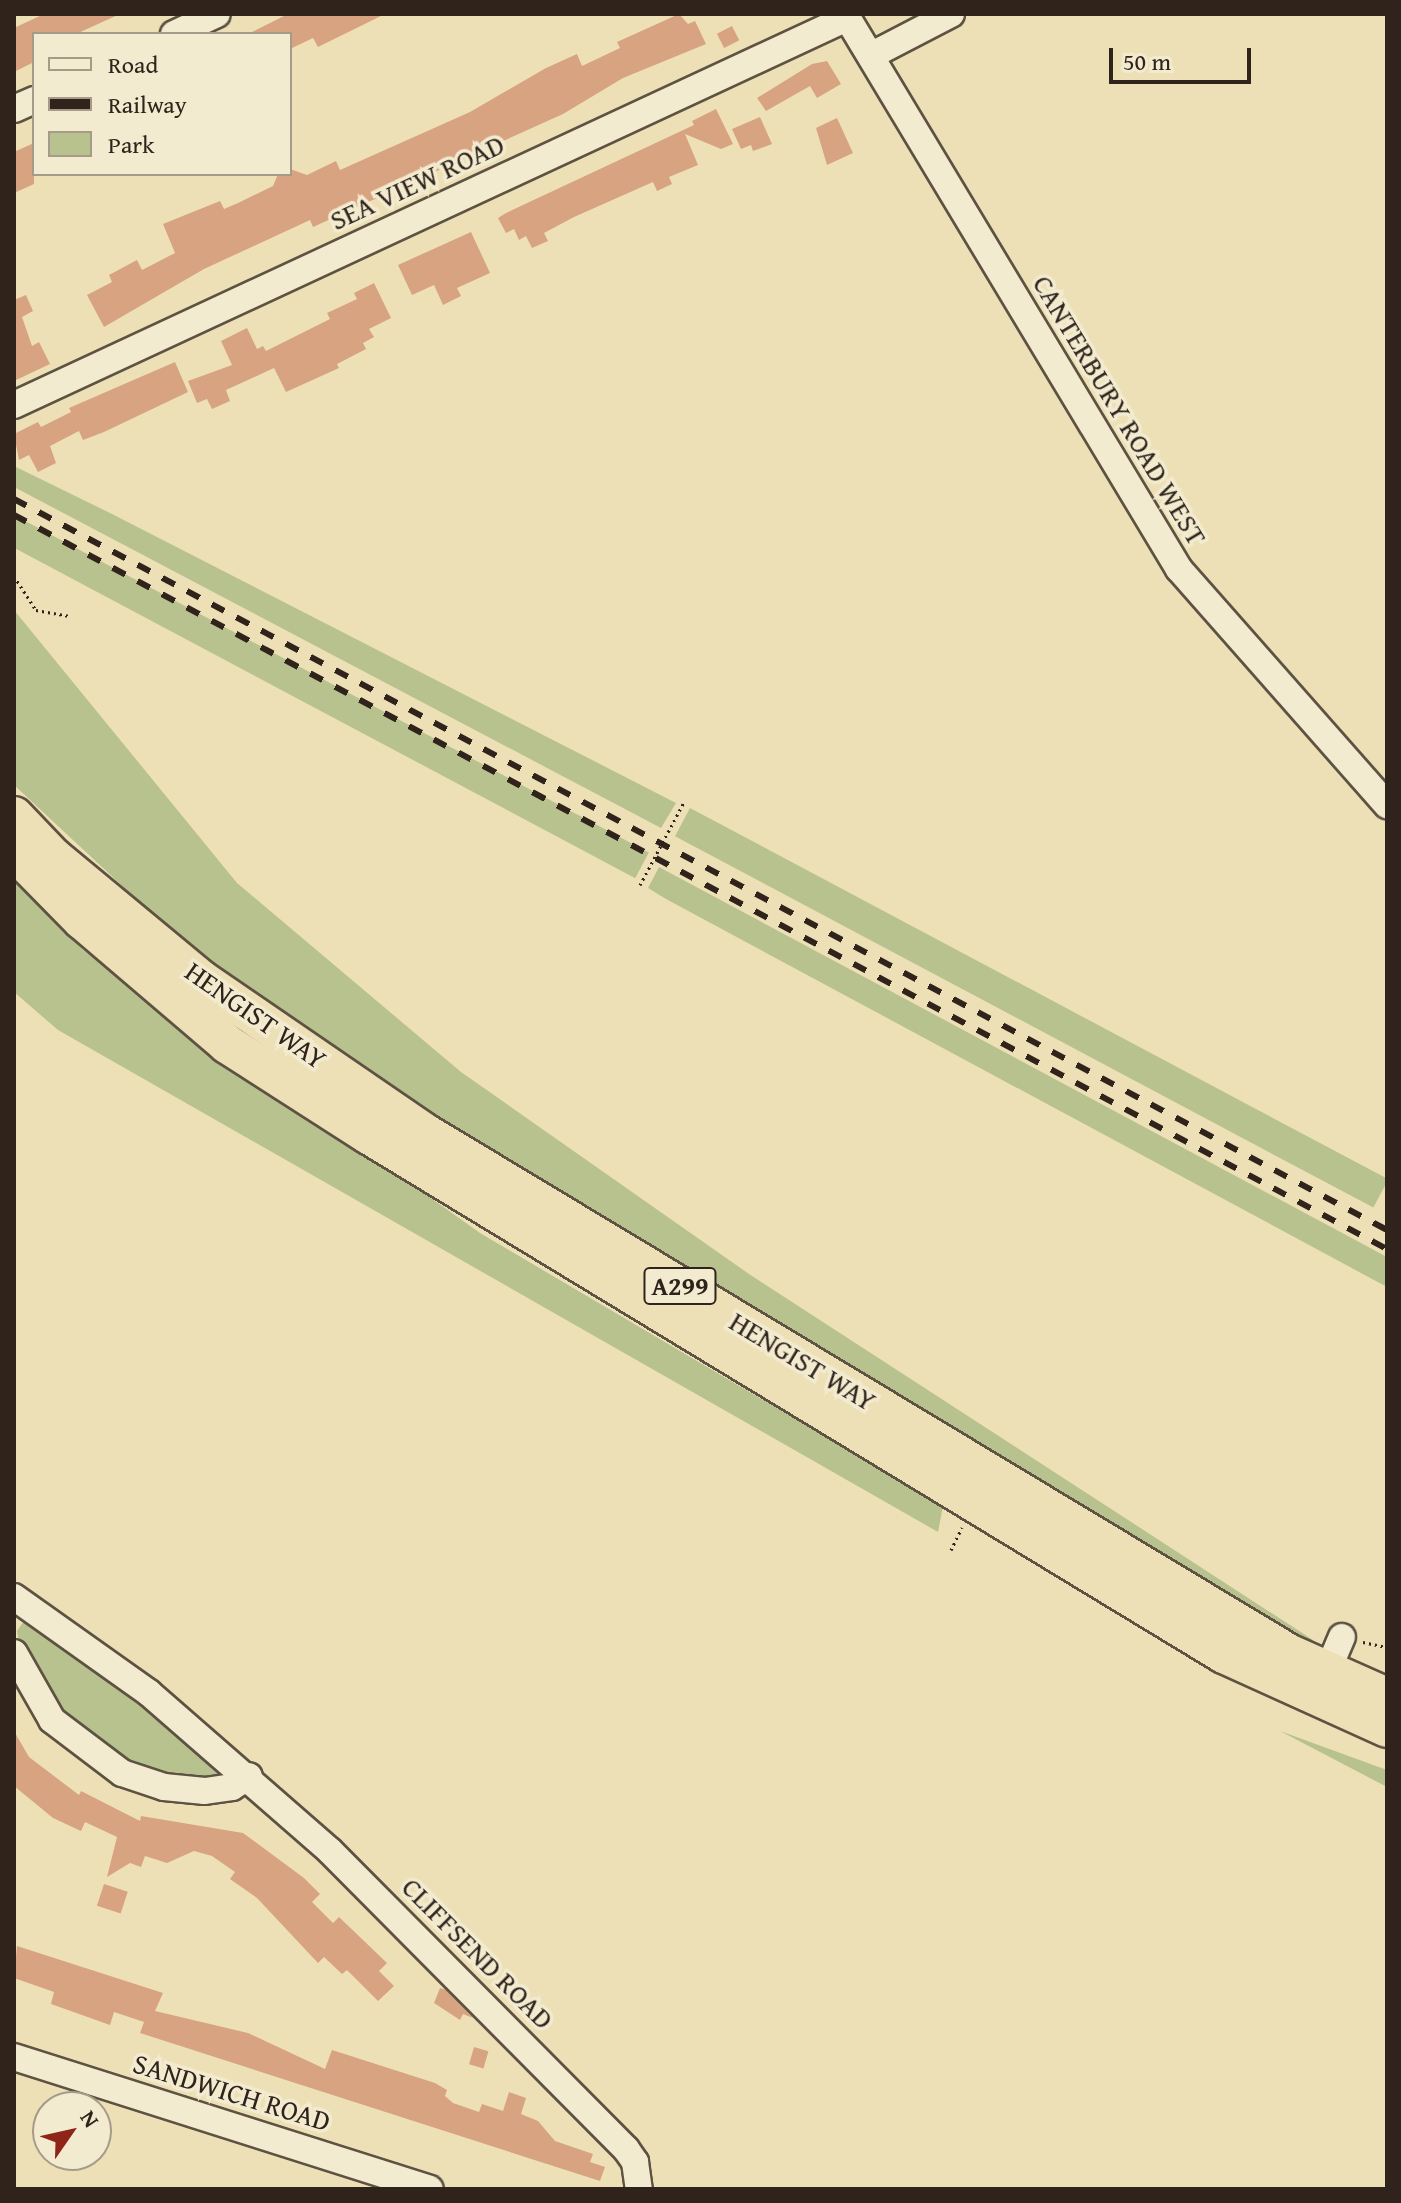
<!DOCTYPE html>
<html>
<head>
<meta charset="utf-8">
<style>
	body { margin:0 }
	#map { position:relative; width:1401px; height:2203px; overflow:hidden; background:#ede0b6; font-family:"Gentium Book Plus",serif }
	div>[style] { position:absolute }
	.green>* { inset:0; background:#b8c28e; transform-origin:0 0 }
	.building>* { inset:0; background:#d8a380; transform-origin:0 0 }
	.path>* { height:3px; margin-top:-1.5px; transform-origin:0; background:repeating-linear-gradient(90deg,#2f231c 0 2px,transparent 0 6px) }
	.roads { filter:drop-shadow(2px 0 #5e5242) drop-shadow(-2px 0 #5e5242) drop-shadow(0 2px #5e5242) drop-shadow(0 -2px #5e5242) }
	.minor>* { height:26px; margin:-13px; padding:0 13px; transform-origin:13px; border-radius:13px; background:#f3ebd0 }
	.highway>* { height:38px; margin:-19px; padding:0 19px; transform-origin:19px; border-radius:19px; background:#ede0b6 }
	.rail>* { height:6px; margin-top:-3px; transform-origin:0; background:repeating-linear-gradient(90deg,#2f231c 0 14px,transparent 0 28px) }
	.path-bridge>* { height:3px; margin-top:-1.5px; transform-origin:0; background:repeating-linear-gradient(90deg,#2f231c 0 2px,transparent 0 6px) }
	span { translate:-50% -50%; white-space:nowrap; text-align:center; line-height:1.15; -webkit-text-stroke:7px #f3ebd0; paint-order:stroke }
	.shield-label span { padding:2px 6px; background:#f3ebd0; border:2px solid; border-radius:6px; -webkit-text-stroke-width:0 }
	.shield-label { font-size:26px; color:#2f231c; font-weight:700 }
	.street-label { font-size:28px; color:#2f231c }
	.frame { position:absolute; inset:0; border:16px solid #2f231c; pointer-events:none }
	.legend { position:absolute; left:32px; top:32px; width:260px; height:144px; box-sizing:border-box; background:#f3ebd0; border:2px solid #a59b88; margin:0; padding:10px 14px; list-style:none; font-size:24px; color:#2f231c }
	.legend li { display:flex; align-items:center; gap:16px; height:40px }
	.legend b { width:40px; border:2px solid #a59b88 }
	.north { position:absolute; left:32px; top:2091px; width:80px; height:80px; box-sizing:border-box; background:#f3ebd0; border:2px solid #a59b88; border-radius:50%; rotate:56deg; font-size:22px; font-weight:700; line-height:32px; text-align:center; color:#2f231c }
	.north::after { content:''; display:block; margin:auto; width:28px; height:36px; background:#8f2418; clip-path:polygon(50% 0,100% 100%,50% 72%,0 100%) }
	.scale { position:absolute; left:1109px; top:48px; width:142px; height:36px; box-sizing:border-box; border:4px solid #2f231c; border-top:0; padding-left:10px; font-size:24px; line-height:28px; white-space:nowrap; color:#2f231c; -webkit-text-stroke:6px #f3ebd0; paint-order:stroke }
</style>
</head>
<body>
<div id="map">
	<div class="green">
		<div style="clip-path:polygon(14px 466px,110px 513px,676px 803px,661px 828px,14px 487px)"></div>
		<div style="left:14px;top:515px;width:719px;height:29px;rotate:28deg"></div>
		<div style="clip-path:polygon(14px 610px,237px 883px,461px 1072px,749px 1274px,1313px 1640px,1310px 1654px,468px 1140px,206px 964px,14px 785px)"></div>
		<div style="left:690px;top:808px;width:791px;height:32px;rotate:28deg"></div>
		<div style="clip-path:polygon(659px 867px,1387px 1257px,1387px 1287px,666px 899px,648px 888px)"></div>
		<div style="clip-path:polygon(14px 877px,83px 950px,480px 1233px,943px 1506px,938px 1532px,58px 1030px,14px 992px)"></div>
		<div style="clip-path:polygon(24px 1621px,129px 1694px,226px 1772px,216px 1783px,143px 1773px,59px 1715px,20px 1650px,17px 1631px)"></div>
		<div style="clip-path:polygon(1280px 1731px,1387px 1770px,1387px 1787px)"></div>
	</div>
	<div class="building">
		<div style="clip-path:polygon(44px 14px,120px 14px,76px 34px,34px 34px,34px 62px,14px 72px,14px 28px)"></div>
		<div style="clip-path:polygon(288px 14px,385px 14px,318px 47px,313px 38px,290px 49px,290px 34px,248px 34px)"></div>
		<div style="clip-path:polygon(679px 14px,688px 24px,695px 21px,706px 44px,623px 78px,563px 114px,313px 227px,310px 220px,204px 269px,104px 327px,87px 295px,112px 282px,109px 275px,137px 260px,142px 270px,175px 253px,163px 224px,220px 201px,224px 209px,238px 203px,273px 186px,278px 174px,290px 174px,290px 169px,307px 175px,336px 161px,340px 170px,470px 112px,546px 68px,577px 54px,582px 66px,620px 48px,617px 42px)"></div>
		<div style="left:732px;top:26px;width:16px;height:17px;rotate:63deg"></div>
		<div style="clip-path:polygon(827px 61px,841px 84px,817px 98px,810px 86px,766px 111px,757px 98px,812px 64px)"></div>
		<div style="clip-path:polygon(716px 109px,733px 144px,721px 149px,685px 134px,698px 165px,669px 177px,672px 184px,657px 191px,653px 182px,574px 217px,544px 233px,548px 241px,532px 248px,526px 236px,519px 240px,514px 229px,506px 233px,498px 218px,506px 213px,694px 125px,692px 121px)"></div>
		<div style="clip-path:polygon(760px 117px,772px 144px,753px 151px,751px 145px,741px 149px,732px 129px)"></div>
		<div style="clip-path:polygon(837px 118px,853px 153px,827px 165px,816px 128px)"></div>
		<div style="clip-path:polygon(34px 143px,34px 184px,14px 193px,14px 152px)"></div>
		<div style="clip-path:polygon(471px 232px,490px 273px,457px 288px,461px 296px,443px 305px,434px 285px,412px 295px,398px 265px)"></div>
		<div style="clip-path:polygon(374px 283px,391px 318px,369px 329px,374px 337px,363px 343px,366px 349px,337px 364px,339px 368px,286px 392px,274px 368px,226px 390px,230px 401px,212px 409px,207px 399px,197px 403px,188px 381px,232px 365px,221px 341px,247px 328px,257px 349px,263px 346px,266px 351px,330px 319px,327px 313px,357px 299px,354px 293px)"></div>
		<div style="clip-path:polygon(26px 295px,33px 311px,22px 317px,32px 346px,39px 342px,50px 364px,14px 381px,14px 300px)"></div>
		<div style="clip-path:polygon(175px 362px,188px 392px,104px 432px,83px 440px,79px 431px,50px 446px,56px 463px,38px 472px,29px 455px,19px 460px,14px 434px,38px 422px,41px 427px,71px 412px,69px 408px)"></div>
		<div style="clip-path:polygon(14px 1731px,29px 1757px,79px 1795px,81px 1791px,140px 1821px,141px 1816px,243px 1833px,304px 1878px,320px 1894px,312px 1902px,333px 1923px,339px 1917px,387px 1963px,379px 1971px,394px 1986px,378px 2001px,347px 1970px,342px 1974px,324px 1957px,318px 1963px,257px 1898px,230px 1879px,235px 1872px,212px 1856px,194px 1851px,167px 1863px,145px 1856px,141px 1867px,130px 1863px,107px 1877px,117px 1837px,85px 1822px,81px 1831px,53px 1818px,14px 1786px)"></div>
		<div style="left:104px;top:1884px;width:25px;height:23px;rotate:18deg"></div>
		<div style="clip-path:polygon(17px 1946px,163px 1993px,155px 2011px,248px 2033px,325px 2069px,332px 2050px,435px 2083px,447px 2090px,445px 2096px,453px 2103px,479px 2112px,482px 2104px,503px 2111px,509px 2092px,526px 2098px,521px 2114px,538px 2121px,555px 2141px,593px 2154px,590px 2162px,605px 2167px,600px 2181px,140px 2033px,144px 2022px,114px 2012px,110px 2025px,51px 2004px,54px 1992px,14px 1978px)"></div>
		<div style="clip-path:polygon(440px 1988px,446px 1990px,473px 2018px,463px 2014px,460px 2020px,434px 2003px)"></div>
		<div style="left:474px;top:2047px;width:15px;height:18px;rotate:16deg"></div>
	</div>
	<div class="path">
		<div style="left:14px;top:576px;width:40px;rotate:57.1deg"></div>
		<div style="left:36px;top:610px;width:34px;rotate:10deg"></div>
		<div style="left:951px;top:1550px;width:25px;rotate:-64deg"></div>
		<div style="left:1363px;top:1642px;width:25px;rotate:12deg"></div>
	</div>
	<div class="roads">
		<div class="minor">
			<div style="left:845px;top:14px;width:648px;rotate:58.96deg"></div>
			<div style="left:1179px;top:569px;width:315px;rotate:48.6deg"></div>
			<div style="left:174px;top:34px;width:47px;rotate:-24.9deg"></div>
			<div style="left:872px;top:55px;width:89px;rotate:-27.4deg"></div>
			<div style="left:14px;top:109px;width:22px;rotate:-24deg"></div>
			<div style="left:14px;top:405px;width:919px;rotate:-24.92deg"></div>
			<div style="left:14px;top:1597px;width:166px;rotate:35.4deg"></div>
			<div style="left:149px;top:1693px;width:240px;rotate:41.1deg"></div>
			<div style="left:330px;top:1851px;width:420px;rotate:45.2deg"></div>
			<div style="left:626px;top:2149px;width:16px;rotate:55deg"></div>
			<div style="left:635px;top:2162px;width:27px;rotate:82deg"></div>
			<div style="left:14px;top:1653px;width:77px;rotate:60.4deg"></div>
			<div style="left:52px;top:1720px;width:88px;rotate:37.1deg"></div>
			<div style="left:122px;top:1773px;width:44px;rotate:18.4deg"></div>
			<div style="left:164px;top:1787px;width:41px;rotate:5.6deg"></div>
			<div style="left:205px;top:1791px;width:27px;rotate:-8deg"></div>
			<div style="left:232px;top:1787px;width:20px;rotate:-33deg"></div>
			<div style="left:1327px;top:1672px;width:38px;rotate:-67deg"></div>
			<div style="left:14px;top:2057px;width:436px;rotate:17.6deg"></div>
		</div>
		<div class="highway">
			<div style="left:14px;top:816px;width:57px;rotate:46.4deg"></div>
			<div style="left:53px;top:857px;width:195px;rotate:39.6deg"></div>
			<div style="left:203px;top:981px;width:269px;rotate:34.4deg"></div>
			<div style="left:425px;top:1133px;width:1008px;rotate:31.07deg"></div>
			<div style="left:1288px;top:1653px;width:108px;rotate:24deg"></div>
			<div style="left:19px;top:856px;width:90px;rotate:45.5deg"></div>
			<div style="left:82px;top:920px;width:191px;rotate:40.5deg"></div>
			<div style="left:227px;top:1044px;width:169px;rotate:32.7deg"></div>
			<div style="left:369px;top:1135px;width:1000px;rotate:31.26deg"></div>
			<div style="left:1224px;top:1654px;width:179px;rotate:24.4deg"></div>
		</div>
	</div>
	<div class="rail">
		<div style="left:14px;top:499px;width:1555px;rotate:28.03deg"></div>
		<div style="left:14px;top:515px;width:1557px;rotate:28.13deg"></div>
	</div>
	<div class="path-bridge">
		<div style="left:640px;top:885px;width:94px;rotate:-62.1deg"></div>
	</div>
	<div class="shield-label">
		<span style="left:680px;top:1286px">A299</span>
	</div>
	<div class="street-label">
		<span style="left:417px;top:182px;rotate:-25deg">SEA VIEW ROAD</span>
		<span style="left:1120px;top:410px;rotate:59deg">CANTERBURY ROAD WEST</span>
		<span style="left:256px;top:1015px;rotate:35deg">HENGIST WAY</span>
		<span style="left:803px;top:1361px;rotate:31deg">HENGIST WAY</span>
		<span style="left:478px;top:1953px;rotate:45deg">CLIFFSEND ROAD</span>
		<span style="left:232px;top:2092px;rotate:17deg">SANDWICH ROAD</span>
	</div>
	<div class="frame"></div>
	<ul class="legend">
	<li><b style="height:10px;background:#f3ebd0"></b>Road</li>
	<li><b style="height:10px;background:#2f231c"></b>Railway</li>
	<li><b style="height:22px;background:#b8c28e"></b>Park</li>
	</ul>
	<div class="north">N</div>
	<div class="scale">50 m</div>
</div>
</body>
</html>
